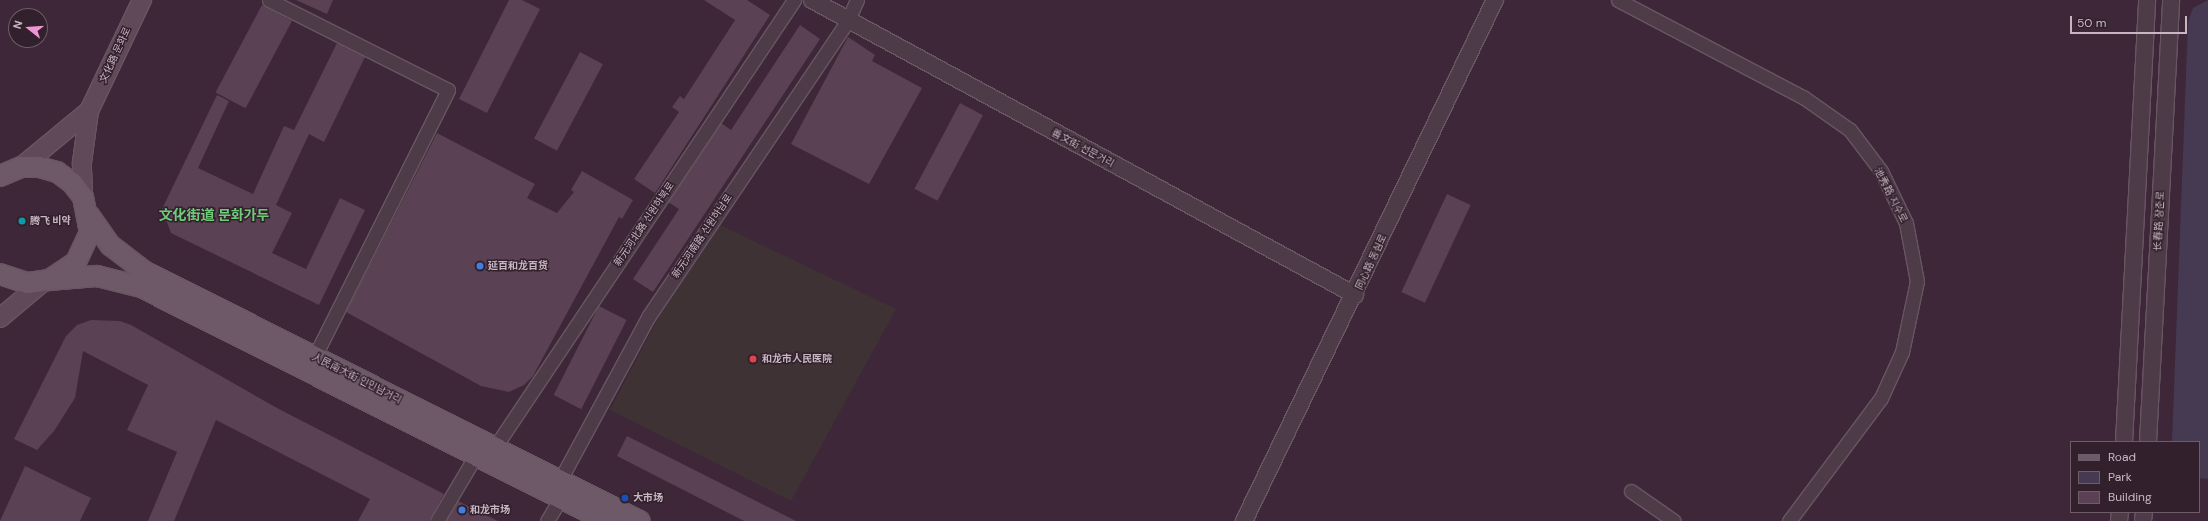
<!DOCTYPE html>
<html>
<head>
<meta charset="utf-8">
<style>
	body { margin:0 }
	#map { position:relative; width:2208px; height:521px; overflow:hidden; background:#3d2738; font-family:"DM Sans","Noto Sans SC","Noto Sans KR",sans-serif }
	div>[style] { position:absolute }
	.medical>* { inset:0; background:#3f3235 }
	.green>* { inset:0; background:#463a52 }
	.building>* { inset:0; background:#5b4154; transform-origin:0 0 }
	.roads { filter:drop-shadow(1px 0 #685663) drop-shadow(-1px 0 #685663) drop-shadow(0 1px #685663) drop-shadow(0 -1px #685663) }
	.minor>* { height:13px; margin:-6.5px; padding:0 6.5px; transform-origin:6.5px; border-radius:6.5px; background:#4d3b48 }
	.tertiary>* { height:16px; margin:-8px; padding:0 8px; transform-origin:8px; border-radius:8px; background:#4d3b48 }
	.secondary>* { height:18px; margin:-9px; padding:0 9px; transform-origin:9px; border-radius:9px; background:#604959 }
	.primary>* { height:20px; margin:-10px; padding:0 10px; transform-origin:10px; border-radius:10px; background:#6d5968 }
	.dots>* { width:11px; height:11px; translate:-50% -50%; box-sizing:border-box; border:2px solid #32202d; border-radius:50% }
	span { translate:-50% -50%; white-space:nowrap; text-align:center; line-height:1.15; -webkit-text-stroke:3px #32202d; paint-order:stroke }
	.street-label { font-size:10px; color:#c8b7c3 }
	.poi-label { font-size:10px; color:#c8b7c3; font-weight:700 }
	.left { translate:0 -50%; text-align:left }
	.district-label { font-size:14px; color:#6ecc79; font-weight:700 }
	.legend { position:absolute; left:2070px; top:441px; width:130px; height:72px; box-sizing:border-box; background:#32202d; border:1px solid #6e5c69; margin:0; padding:5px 7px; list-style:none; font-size:12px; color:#c8b7c3 }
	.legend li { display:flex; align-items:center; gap:8px; height:20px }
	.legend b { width:20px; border:1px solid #6e5c69 }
	.north { position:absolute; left:8px; top:8px; width:40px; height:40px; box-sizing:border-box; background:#32202d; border:1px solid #6e5c69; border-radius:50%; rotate:287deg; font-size:11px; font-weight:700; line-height:16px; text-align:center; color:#c8b7c3 }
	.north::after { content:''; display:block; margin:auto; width:14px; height:18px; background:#ef95d4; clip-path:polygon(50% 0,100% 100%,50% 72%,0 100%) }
	.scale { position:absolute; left:2070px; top:16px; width:117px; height:18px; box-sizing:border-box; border:2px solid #c8b7c3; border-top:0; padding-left:5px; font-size:12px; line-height:14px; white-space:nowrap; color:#c8b7c3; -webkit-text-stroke:3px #32202d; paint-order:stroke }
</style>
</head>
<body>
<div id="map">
	<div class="medical">
		<div style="clip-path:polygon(718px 224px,896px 309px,791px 501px,610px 410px,666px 303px)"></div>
	</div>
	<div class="green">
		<div style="clip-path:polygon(2208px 0,2208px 479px,2199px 478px,2199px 442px,2172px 442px,2188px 22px,2193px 8px)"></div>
	</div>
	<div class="building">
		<div style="clip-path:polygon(296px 0,333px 0,327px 14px)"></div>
		<div style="clip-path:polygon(509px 0,522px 0,540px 9px,487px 113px,459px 99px)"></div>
		<div style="clip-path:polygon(704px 0,747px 0,770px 15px,655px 193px,634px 179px,679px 112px,672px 107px,680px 96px,684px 99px,735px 20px)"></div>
		<div style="left:262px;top:5px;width:34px;height:99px;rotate:28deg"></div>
		<div style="clip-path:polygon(800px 25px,820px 39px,653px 292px,633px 279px,679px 209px,668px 202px,721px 123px,731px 130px)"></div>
		<div style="clip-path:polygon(848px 37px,875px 55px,872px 61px,922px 88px,869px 184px,791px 144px)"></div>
		<div style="clip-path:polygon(337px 43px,365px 57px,324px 142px,309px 134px,276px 205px,292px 213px,272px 253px,306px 269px,340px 198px,365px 210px,319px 305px,171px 233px,162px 209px,217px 95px,229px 101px,198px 168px,253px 194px,284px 126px,294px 130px)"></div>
		<div style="left:580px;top:52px;width:26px;height:98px;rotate:28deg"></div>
		<div style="left:960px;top:103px;width:26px;height:97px;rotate:28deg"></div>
		<div style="clip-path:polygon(437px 133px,535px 184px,527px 198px,557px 213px,574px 192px,571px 190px,582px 171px,633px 200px,622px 219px,619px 217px,533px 376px,524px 385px,509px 392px,481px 386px,346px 312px)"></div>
		<div style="left:1447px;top:194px;width:26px;height:108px;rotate:25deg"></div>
		<div style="left:599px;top:306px;width:31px;height:100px;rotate:27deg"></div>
		<div style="clip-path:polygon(91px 320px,120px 321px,131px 325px,277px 408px,444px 494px,429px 521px,358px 521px,370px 499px,216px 420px,174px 521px,148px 521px,177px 452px,127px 430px,148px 385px,83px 351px,75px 398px,54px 431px,37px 450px,14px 439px,66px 336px,77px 325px)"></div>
		<div style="clip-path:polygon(627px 436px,796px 521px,744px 521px,617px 456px)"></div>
		<div style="clip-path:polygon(25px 466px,91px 498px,80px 521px,0 521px)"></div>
		<div style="clip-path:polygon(458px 501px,498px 521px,446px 521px)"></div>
	</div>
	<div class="roads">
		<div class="minor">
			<div style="left:269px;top:0;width:200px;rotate:26.7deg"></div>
			<div style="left:448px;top:90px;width:297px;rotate:116.6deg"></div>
			<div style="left:1618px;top:0;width:209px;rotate:27.7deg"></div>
			<div style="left:1803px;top:97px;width:57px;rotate:35.1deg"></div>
			<div style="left:1850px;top:130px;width:51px;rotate:52.9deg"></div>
			<div style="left:1881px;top:171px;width:58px;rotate:64.3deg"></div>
			<div style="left:1906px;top:223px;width:59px;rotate:79.3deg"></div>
			<div style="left:1917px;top:281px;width:73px;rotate:101.9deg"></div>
			<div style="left:1902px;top:352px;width:51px;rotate:114.5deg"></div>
			<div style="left:1881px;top:398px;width:154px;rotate:126.8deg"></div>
			<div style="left:495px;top:447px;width:538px;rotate:-56.22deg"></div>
			<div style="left:560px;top:480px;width:185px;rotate:-61.6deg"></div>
			<div style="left:648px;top:317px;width:358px;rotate:-56deg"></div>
			<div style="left:848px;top:20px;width:22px;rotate:-66deg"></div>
			<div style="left:1631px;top:491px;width:52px;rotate:34.9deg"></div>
			<div style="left:437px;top:521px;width:77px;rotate:-59.4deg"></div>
			<div style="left:547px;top:521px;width:27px;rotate:-59deg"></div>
		</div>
		<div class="tertiary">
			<div style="left:812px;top:0;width:618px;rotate:28.51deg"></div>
			<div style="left:2124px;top:442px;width:443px;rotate:-87deg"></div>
			<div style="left:2148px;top:442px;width:443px;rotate:-87deg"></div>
			<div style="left:1244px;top:521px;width:578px;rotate:-64.28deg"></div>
			<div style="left:2119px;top:521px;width:9px;rotate:-84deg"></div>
			<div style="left:2143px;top:521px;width:9px;rotate:-84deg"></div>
		</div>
		<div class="secondary">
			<div style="left:21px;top:167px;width:88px;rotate:-39.5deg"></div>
			<div style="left:83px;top:197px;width:35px;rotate:-92deg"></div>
			<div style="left:82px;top:162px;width:51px;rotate:-82.2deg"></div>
			<div style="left:89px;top:111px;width:123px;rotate:-64.5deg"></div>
			<div style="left:0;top:318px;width:56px;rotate:-39.9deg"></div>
		</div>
		<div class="primary">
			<div style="left:0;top:176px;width:23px;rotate:-23deg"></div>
			<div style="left:21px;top:167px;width:18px"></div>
			<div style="left:39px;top:167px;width:19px;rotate:16deg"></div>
			<div style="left:57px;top:172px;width:19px;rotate:36deg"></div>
			<div style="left:72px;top:183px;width:18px;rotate:52deg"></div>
			<div style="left:83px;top:197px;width:36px;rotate:79deg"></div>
			<div style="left:90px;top:232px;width:33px;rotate:115deg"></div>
			<div style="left:76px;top:262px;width:32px;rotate:146deg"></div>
			<div style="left:49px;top:280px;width:22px;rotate:172deg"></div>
			<div style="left:27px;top:283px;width:28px;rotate:-162deg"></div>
			<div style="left:89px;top:215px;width:37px;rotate:55deg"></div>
			<div style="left:110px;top:245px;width:43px;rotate:37.4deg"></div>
			<div style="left:144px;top:271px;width:555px;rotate:26.75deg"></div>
			<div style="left:49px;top:280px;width:48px;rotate:-4.8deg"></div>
			<div style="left:97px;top:276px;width:45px;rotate:14deg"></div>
			<div style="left:141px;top:287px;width:521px;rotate:26.71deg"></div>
		</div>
	</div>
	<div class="dots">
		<div style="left:22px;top:221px;background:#0f9aa8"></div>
		<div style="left:480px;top:266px;background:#3f7fe0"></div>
		<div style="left:753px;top:359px;background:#e0444e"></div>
		<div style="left:625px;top:498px;background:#1a4fb4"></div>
		<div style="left:462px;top:510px;background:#3f7fe0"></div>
	</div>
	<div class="street-label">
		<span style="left:115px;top:55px;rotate:-65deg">文化路 문화로</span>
		<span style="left:1083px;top:148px;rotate:28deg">善文街 선문거리</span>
		<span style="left:1891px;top:195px;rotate:63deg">池秀路 지수로</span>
		<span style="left:2159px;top:221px;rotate:-87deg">长春路 장춘로</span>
		<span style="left:644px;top:224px;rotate:-56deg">新元河北路 신원하북로</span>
		<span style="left:702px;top:236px;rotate:-56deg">新元河南路 신원하남로</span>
		<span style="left:1371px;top:262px;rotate:-65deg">同心路 동심로</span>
		<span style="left:357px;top:378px;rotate:27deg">人民南大街 인민남거리</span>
	</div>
	<div class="poi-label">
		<span class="left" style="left:30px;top:221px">腾飞 비약</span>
		<span class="left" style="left:488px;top:266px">延百和龙百货</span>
		<span class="left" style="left:762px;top:359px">和龙市人民医院</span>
		<span class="left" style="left:633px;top:498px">大市场</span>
		<span class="left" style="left:470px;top:510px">和龙市场</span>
	</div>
	<div class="district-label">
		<span style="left:214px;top:215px">文化街道 문화가두</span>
	</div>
	<ul class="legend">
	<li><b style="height:5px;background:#6d5968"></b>Road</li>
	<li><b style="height:11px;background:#463a52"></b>Park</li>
	<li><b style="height:11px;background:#5b4154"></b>Building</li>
	</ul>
	<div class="north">N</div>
	<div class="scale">50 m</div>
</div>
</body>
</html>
